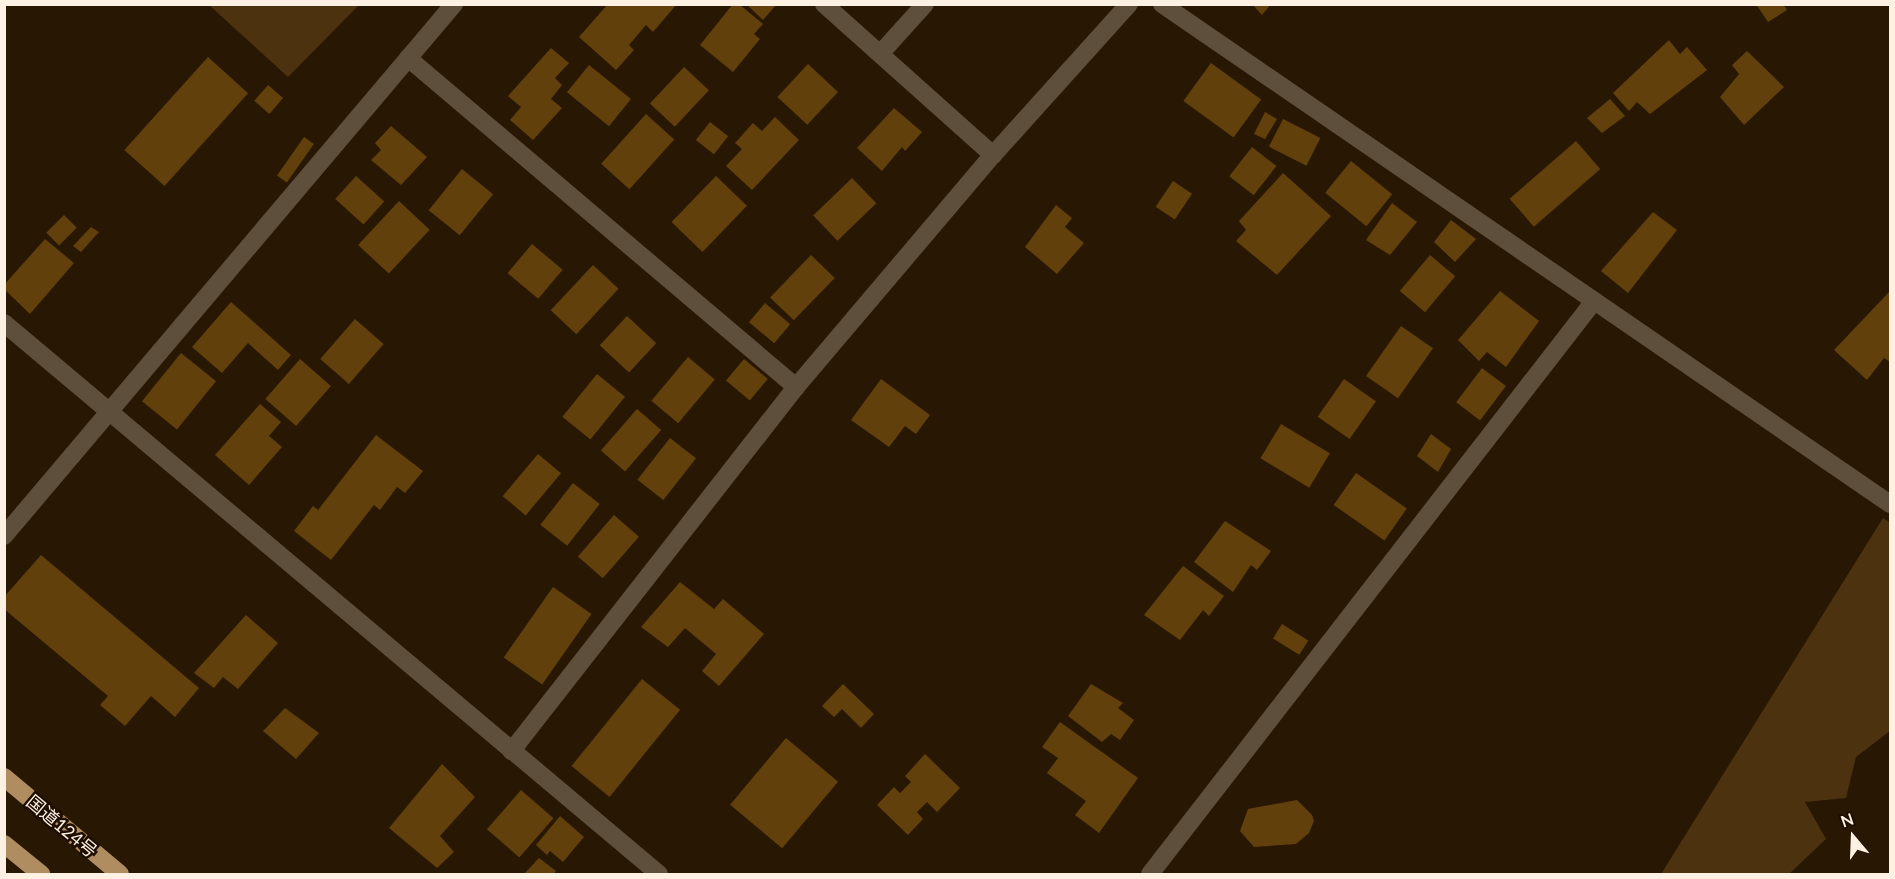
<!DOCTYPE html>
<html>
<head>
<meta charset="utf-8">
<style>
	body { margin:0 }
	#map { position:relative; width:1895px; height:879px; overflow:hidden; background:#281702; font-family:Lato,"Noto Sans JP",sans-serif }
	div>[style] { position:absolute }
	.green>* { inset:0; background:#4c320f }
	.building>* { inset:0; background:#62400c; transform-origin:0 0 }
	.minor>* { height:18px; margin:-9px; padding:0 9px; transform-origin:9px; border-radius:9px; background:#5e4f3c }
	.tertiary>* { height:18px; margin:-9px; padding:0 9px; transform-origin:9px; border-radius:9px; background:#5e4f3c }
	.trunk>* { height:18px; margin:-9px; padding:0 9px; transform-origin:9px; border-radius:9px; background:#b08c61 }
	span { translate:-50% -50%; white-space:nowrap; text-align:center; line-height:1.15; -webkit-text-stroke:5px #1e0e00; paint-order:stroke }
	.street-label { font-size:18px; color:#fdf1e3 }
	.frame { position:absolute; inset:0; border:6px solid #fdf1e3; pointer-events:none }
	.north { position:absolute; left:1823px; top:807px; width:60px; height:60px; -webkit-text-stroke:4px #1e0e00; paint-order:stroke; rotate:341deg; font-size:16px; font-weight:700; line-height:24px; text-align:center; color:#fdf1e3 }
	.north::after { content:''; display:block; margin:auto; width:21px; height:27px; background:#fdf1e3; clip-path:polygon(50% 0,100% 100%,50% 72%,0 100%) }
</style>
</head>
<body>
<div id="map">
	<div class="green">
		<div style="clip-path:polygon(209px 5px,359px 5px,288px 77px)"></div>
		<div style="clip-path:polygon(1883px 518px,1890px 523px,1890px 731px,1856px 757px,1846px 798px,1805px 802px,1826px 839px,1789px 874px,1661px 874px)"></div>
	</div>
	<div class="building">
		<div style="clip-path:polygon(608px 4px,677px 4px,653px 32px,646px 25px,629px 45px,634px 50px,616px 70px,579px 37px)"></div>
		<div style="clip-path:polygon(733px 4px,739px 4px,763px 24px,754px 34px,760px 39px,733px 72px,700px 45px)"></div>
		<div style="clip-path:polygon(746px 4px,777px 4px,763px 20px)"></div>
		<div style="clip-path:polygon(1252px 4px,1271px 4px,1262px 15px)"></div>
		<div style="clip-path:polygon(1756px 4px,1783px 4px,1787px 10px,1768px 22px)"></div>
		<div style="clip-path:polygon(1669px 40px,1680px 54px,1687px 47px,1707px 70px,1650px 114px,1637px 102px,1629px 111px,1613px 93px)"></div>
		<div style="clip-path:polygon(551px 48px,569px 63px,555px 78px,562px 85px,551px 99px,562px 108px,533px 140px,510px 120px,521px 107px,508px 96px)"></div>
		<div style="clip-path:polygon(1747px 51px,1784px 87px,1744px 125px,1720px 97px,1739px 74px,1732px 65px)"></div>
		<div style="left:208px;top:57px;width:54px;height:125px;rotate:42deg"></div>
		<div style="left:1211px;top:63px;width:62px;height:47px;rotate:36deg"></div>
		<div style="left:808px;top:64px;width:41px;height:45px;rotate:43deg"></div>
		<div style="left:589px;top:65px;width:54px;height:35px;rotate:39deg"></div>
		<div style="left:684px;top:67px;width:34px;height:50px;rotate:43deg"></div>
		<div style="left:268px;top:85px;width:20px;height:21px;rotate:41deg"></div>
		<div style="clip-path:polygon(1610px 99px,1625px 116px,1602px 133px,1587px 118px)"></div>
		<div style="clip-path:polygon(894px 108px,922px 132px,905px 151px,902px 147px,882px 171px,857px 148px)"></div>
		<div style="clip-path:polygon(1265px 112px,1277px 119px,1265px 139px,1254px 134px)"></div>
		<div style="left:646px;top:114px;width:38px;height:67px;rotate:42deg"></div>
		<div style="clip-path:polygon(775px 117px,799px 140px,752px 190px,726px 166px,742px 149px,735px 143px,753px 123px,762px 131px)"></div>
		<div style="left:1283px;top:119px;width:42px;height:31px;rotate:27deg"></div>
		<div style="left:710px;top:122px;width:23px;height:23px;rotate:38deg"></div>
		<div style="clip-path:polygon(391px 126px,427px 157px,401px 185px,371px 160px,381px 150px,375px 143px)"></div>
		<div style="left:304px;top:137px;width:12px;height:47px;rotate:35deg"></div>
		<div style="left:1576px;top:141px;width:37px;height:88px;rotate:49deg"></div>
		<div style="left:1252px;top:147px;width:31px;height:37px;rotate:38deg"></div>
		<div style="left:1351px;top:161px;width:53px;height:41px;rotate:39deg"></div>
		<div style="left:462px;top:169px;width:40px;height:53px;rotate:39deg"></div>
		<div style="clip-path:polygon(1283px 173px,1331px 216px,1277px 275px,1236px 241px,1246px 230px,1239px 221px)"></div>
		<div style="left:356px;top:176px;width:38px;height:31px;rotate:42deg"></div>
		<div style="left:716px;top:176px;width:43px;height:64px;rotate:44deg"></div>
		<div style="left:852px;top:178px;width:35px;height:54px;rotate:46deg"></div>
		<div style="left:1173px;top:181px;width:23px;height:31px;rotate:34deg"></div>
		<div style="left:399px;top:201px;width:42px;height:60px;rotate:43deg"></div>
		<div style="clip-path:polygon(1392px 203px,1417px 222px,1390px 255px,1366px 240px)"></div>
		<div style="clip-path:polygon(1056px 205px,1072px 218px,1065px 227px,1084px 243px,1057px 274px,1025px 247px)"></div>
		<div style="clip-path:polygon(1653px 212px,1677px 230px,1628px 293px,1601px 271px)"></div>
		<div style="left:64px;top:215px;width:18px;height:25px;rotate:45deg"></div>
		<div style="clip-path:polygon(1451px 220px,1476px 239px,1455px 262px,1434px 242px)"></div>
		<div style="clip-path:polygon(91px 227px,99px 232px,81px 252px,73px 246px)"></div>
		<div style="clip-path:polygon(45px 239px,74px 263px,30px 314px,4px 289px,4px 285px)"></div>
		<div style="left:532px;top:244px;width:40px;height:38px;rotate:40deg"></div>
		<div style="left:811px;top:255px;width:33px;height:59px;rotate:44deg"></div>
		<div style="left:1430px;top:255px;width:33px;height:47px;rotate:40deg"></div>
		<div style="left:593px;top:265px;width:35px;height:62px;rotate:43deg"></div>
		<div style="clip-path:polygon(1500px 291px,1539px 321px,1506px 367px,1487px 352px,1479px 361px,1458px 340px)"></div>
		<div style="clip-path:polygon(1890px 291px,1890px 362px,1884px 358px,1867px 380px,1834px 350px)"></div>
		<div style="clip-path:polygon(231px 302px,291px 355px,278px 370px,248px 343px,222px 373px,192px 347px)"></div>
		<div style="left:765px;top:303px;width:33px;height:25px;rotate:40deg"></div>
		<div style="left:627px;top:316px;width:40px;height:40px;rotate:43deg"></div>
		<div style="left:355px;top:319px;width:38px;height:53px;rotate:41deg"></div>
		<div style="left:1401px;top:326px;width:39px;height:61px;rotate:35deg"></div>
		<div style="left:181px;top:353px;width:45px;height:62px;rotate:39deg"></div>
		<div style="left:688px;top:357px;width:35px;height:57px;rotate:40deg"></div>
		<div style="left:300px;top:359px;width:41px;height:53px;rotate:41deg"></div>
		<div style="left:744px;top:359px;width:31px;height:28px;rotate:40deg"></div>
		<div style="left:1482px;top:368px;width:30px;height:43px;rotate:37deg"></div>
		<div style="left:597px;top:374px;width:36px;height:55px;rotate:39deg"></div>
		<div style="clip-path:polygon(881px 379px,930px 415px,916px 434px,905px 426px,889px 447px,851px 420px)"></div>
		<div style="left:1344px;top:379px;width:39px;height:46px;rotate:35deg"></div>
		<div style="clip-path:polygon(260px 404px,281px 422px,269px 436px,282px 447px,249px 485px,215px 455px)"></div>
		<div style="left:637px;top:409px;width:32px;height:55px;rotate:41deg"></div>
		<div style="left:1281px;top:424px;width:57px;height:40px;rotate:31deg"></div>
		<div style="clip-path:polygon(1431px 434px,1451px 449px,1438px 472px,1417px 456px)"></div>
		<div style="clip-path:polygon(376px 435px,423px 471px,405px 493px,397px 487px,380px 510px,374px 505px,331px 560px,294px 531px,313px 506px,318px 510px)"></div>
		<div style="left:670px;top:438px;width:33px;height:53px;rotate:38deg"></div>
		<div style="left:538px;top:454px;width:30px;height:55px;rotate:40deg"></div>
		<div style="left:1356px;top:473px;width:62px;height:39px;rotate:35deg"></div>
		<div style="left:573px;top:483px;width:34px;height:53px;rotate:38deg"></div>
		<div style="left:614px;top:515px;width:33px;height:55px;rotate:41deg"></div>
		<div style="clip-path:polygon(1225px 521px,1271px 551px,1257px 570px,1251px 565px,1233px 592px,1194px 562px)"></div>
		<div style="clip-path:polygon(41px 555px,199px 688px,175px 717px,151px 696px,125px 726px,100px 705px,108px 696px,4px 609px,4px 597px)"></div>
		<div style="clip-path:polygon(1183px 566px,1224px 596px,1209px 616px,1203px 610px,1180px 640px,1144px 615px)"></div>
		<div style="clip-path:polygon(680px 582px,714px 609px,723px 599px,764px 634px,719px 686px,702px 671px,716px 654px,685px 628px,668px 647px,641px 627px)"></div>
		<div style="left:553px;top:587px;width:47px;height:86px;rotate:35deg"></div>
		<div style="clip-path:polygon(246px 615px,278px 643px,238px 689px,223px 677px,214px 688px,194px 673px)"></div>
		<div style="left:1282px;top:624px;width:31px;height:17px;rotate:32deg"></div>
		<div style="left:642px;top:679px;width:49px;height:112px;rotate:39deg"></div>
		<div style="clip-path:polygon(843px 684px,874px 714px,861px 728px,842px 709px,834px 717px,822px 706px)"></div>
		<div style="clip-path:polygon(1091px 684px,1123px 703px,1118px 708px,1134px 720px,1120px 740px,1111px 734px,1102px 742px,1068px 716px)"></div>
		<div style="clip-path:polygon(285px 708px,319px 733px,296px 759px,263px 731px)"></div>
		<div style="clip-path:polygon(1060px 722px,1138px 778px,1099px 833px,1075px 815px,1086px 801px,1047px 773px,1058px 758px,1042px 747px)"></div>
		<div style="left:786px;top:738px;width:68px;height:87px;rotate:40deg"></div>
		<div style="clip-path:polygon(925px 754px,960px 788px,937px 812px,927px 802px,917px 812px,923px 819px,908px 835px,877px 805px,894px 787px,900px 793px,911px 782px,905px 776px)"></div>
		<div style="clip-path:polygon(442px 764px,475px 797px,440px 836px,454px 852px,437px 868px,389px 828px)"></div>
		<div style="left:521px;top:790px;width:43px;height:52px;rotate:41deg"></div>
		<div style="clip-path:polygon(1297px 800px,1312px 815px,1314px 821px,1309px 833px,1296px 844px,1254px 847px,1240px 831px,1248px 809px)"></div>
		<div style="clip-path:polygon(560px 816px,584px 837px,563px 862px,550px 851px,547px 855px,536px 845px)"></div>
		<div style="clip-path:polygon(539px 858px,556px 871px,554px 874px,524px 874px)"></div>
	</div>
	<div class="minor">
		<div style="left:1162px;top:4px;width:883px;rotate:34.48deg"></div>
		<div style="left:880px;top:54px;width:67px;rotate:-48deg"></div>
		<div style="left:408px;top:58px;width:509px;rotate:40.3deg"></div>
		<div style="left:796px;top:387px;width:462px;rotate:128deg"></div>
		<div style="left:1150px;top:874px;width:725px;rotate:-52.23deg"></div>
	</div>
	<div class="tertiary">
		<div style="left:824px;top:4px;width:227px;rotate:41.8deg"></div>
		<div style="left:4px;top:323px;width:856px;rotate:40.07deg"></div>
		<div style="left:796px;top:387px;width:304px;rotate:-49.7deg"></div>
		<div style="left:993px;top:155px;width:203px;rotate:-48deg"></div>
		<div style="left:4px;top:536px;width:697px;rotate:-49.77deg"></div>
	</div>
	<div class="trunk">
		<div style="left:4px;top:777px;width:151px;rotate:39.9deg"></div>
		<div style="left:4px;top:844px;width:48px;rotate:39deg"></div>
	</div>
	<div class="street-label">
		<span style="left:62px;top:826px;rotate:40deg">国道124号</span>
	</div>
	<div class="frame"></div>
	<div class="north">N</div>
</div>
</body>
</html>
